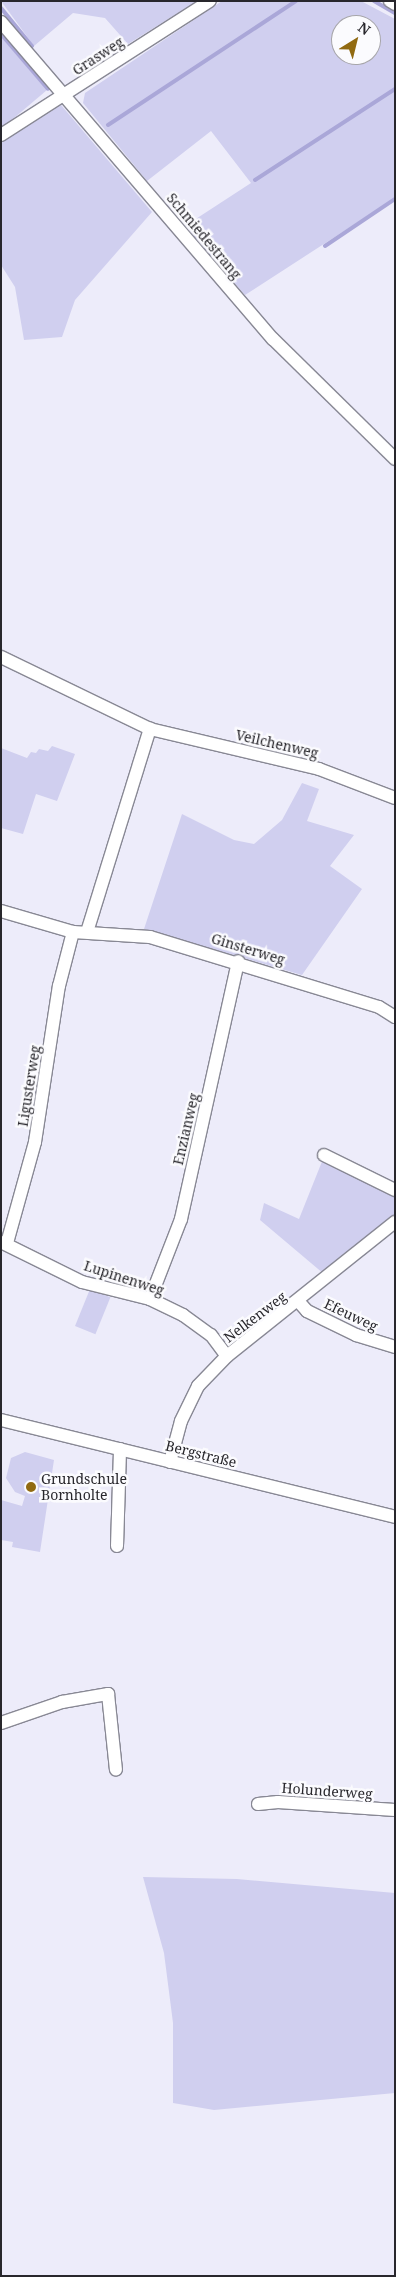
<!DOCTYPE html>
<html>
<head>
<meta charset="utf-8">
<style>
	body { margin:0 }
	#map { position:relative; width:396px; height:2277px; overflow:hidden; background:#edecfa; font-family:"Noto Serif",serif }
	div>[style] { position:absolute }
	.green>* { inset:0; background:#d0cfef; transform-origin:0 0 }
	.stream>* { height:4px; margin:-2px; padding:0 2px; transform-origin:2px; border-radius:2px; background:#aaa7d8 }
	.roads { filter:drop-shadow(1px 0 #888894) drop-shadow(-1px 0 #888894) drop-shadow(0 1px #888894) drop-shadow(0 -1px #888894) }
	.minor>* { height:12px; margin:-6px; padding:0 6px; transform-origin:6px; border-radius:6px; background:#fff }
	.dots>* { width:14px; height:14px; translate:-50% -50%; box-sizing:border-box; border:2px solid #fbfbfe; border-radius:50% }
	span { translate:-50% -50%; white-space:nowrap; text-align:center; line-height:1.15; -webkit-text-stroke:5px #fbfbfe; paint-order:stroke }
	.street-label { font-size:14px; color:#28272c }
	.poi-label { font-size:14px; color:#28272c }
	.left { translate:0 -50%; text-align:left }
	.frame { position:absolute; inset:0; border:2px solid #28272c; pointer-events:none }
	.north { position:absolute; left:331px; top:15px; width:50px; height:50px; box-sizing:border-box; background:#fbfbfe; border:1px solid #a7a6aa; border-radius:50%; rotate:36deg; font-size:14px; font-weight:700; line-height:20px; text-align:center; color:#28272c }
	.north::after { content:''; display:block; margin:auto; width:18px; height:22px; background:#916a11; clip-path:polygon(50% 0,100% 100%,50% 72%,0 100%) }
</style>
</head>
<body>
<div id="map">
	<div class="green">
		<div style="clip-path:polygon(1px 1px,197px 1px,128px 44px,105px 18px,73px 13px,34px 46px)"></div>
		<div style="clip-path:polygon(evenodd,222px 1px,361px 1px,395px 19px,395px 198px,245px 295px,185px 226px,251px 183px,211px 131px,147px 181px,83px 103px,85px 93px,222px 1px,341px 25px,371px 25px,371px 55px,341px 55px,341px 25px)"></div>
		<div style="clip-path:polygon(1px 37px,47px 90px,1px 129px)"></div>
		<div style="clip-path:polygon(61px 105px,152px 212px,75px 300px,62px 337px,24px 340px,15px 287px,1px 265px,1px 143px)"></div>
		<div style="clip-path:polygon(52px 746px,75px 754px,57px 801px,36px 794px,23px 834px,1px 828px,1px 748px,27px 758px,31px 752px,36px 753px,39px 749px,48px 751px)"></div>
		<div style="clip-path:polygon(302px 783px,319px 789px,307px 821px,354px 835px,330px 866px,362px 889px,302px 975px,144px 929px,182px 814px,234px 840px,254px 844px,282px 820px)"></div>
		<div style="clip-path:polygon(323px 1159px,395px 1195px,395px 1214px,324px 1274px,260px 1220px,264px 1203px,299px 1219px)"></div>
		<div style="left:90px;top:1289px;width:22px;height:40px;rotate:22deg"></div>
		<div style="clip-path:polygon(25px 1452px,54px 1460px,40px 1552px,12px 1547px,13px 1542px,1px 1540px,1px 1500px,22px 1506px,25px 1496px,15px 1492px,6px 1478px,11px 1458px)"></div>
		<div style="clip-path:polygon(143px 1877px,237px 1879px,395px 1893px,395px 2093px,214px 2110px,173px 2103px,173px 2023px,164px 1953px)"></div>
	</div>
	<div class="stream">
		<div style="left:374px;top:1px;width:24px;rotate:30deg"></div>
		<div style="left:1px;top:8px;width:49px;rotate:50.8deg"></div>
		<div style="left:1px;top:34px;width:72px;rotate:49.5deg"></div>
		<div style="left:108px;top:125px;width:225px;rotate:-33.4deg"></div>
		<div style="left:255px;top:180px;width:167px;rotate:-33deg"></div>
		<div style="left:325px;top:246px;width:84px;rotate:-33.9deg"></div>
	</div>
	<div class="roads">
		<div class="minor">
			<div style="left:390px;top:1px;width:6px;rotate:31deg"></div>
			<div style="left:1px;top:22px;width:418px;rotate:49.4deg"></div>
			<div style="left:273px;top:339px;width:171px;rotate:44.5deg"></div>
			<div style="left:1px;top:135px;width:248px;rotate:-32.7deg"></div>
			<div style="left:1px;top:657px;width:165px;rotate:25.8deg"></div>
			<div style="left:150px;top:729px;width:174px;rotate:13.3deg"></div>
			<div style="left:319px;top:769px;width:81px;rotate:20.9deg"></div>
			<div style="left:1px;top:911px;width:75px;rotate:16.3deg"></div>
			<div style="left:73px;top:932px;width:77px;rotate:3.7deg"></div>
			<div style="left:150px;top:937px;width:239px;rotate:17deg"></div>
			<div style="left:379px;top:1007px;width:19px;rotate:32deg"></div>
			<div style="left:87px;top:932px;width:213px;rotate:-72.8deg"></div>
			<div style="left:324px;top:1155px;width:79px;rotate:26.2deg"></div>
			<div style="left:1px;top:1242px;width:90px;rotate:26.3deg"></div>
			<div style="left:82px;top:1282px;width:70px;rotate:14deg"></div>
			<div style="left:150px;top:1299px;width:37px;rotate:26deg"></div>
			<div style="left:183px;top:1315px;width:34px;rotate:36deg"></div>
			<div style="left:211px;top:1335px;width:26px;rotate:53deg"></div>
			<div style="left:7px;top:1243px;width:105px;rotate:-74.5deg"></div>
			<div style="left:35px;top:1142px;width:158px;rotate:-81.3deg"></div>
			<div style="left:59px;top:986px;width:56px;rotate:-75.5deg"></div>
			<div style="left:150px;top:1299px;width:86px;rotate:-68.8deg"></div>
			<div style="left:181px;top:1219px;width:264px;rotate:-77.5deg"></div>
			<div style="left:299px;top:1302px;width:12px;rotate:48deg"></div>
			<div style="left:307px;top:1311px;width:55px;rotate:26.1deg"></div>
			<div style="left:356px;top:1335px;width:41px;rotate:17.1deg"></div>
			<div style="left:1px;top:1420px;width:406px;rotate:13.8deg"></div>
			<div style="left:170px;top:1462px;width:42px;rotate:-75deg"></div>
			<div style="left:181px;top:1421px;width:39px;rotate:-64deg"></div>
			<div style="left:198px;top:1386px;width:42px;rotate:-46deg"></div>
			<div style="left:227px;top:1356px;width:215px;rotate:-38.6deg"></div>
			<div style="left:117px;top:1546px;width:97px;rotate:-88.2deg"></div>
			<div style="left:1px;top:1723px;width:65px;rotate:-19deg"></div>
			<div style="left:62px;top:1702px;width:47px;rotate:-9.9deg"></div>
			<div style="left:108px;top:1694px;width:76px;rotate:84deg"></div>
			<div style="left:258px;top:1804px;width:20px;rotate:-6deg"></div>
			<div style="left:278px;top:1802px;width:117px;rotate:3.9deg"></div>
		</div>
	</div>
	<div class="dots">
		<div style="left:31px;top:1487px;background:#916a11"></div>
	</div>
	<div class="street-label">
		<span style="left:98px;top:56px;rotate:-33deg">Grasweg</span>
		<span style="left:204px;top:236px;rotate:50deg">Schmiedestrang</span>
		<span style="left:277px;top:744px;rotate:13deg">Veilchenweg</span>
		<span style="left:248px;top:949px;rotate:17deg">Ginsterweg</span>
		<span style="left:29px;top:1086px;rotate:-81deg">Ligusterweg</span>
		<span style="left:186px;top:1129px;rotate:-77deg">Enzianweg</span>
		<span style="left:124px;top:1278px;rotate:18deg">Lupinenweg</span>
		<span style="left:351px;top:1315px;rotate:25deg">Efeuweg</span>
		<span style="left:255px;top:1317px;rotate:-37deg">Nelkenweg</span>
		<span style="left:201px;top:1454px;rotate:14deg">Bergstraße</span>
		<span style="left:327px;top:1791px;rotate:4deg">Holunderweg</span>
	</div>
	<div class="poi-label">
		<span class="left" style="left:41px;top:1487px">Grundschule<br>Bornholte</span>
	</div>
	<div class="frame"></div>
	<div class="north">N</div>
</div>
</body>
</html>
